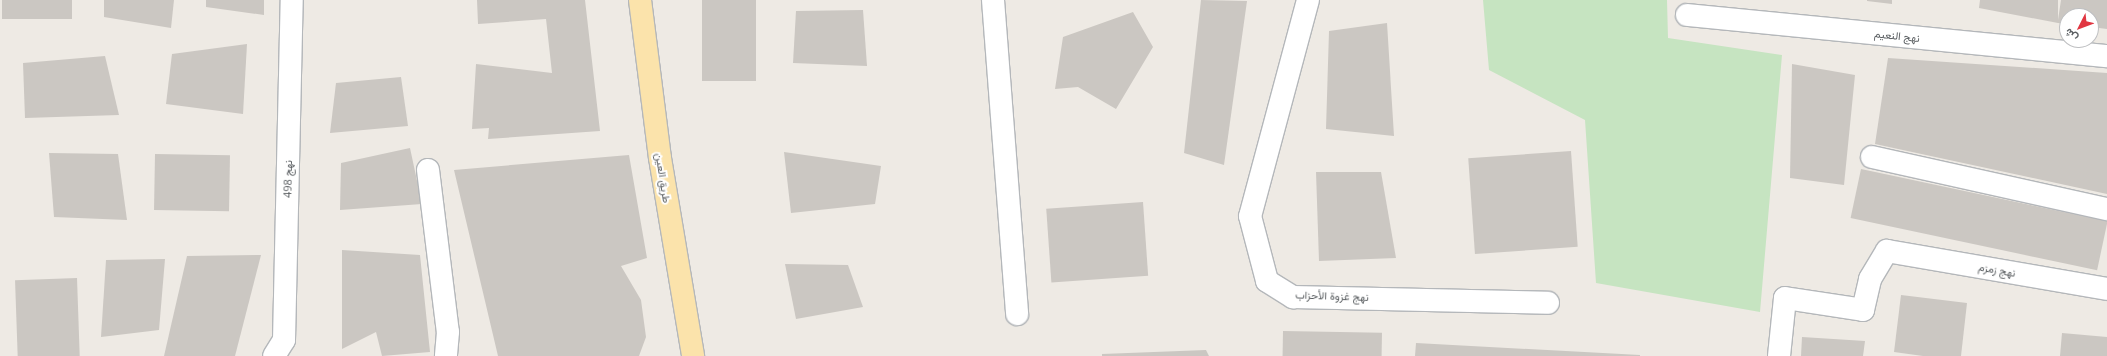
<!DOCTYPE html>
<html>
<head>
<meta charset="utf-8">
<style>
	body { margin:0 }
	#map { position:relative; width:2107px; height:356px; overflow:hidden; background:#eeeae4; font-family:"Open Sans",Vazirmatn,sans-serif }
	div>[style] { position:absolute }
	.green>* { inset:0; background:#c6e4c1 }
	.building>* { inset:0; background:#cbc7c2; transform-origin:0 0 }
	.roads { filter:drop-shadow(1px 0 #b4b7ba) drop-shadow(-1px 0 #b4b7ba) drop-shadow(0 1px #b4b7ba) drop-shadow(0 -1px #b4b7ba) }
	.minor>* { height:22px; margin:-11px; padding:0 11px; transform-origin:11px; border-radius:11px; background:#fff }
	.major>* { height:22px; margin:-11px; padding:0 11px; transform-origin:11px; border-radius:11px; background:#fbe3ab }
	span { translate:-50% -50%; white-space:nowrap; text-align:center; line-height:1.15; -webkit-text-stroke:4px #fff; paint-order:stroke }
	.street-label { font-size:11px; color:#5c6063 }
	.north { position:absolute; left:2059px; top:8px; width:40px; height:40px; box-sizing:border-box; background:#fff; border:1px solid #bebfc1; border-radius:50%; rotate:228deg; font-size:11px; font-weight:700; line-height:16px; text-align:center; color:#5c6063 }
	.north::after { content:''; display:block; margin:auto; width:14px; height:18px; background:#e13641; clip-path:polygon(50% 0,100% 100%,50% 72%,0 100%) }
</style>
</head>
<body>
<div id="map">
	<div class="green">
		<div style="clip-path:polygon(1483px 0,1667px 0,1668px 38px,1782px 55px,1760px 312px,1596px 283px,1585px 120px,1489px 70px)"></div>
	</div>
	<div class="building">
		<div style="left:2px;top:0;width:70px;height:19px"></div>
		<div style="clip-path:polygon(104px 0,174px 0,171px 28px,104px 17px)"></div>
		<div style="clip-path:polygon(206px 0,264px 0,264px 15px,206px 7px)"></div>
		<div style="clip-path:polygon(477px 0,585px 0,600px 131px,488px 139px,489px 128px,472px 129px,476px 64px,552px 73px,546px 19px,478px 24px)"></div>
		<div style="left:702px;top:0;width:54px;height:81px"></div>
		<div style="clip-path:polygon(1201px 0,1247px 1px,1224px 165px,1184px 153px)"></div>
		<div style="clip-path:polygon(1867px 0,1892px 0,1892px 4px,1867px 1px)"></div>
		<div style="clip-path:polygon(1980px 0,2058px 0,2058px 20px,2061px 0,2107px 0,2107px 29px,2091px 27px,2091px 16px,2067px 16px,2067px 24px,2058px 23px,1979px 8px)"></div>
		<div style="clip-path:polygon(863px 10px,867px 66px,793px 63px,796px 11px)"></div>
		<div style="clip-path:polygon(1133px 12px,1153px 47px,1116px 109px,1078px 87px,1055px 89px,1063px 37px)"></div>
		<div style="clip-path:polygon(1387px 23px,1394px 136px,1326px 129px,1329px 31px)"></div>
		<div style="clip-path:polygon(247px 44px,243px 114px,166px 104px,172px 54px)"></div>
		<div style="clip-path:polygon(105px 56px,119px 115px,25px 118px,23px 63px)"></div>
		<div style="clip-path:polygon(1888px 58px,2107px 73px,2107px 194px,1875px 144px)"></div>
		<div style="clip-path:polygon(1792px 64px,1855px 75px,1844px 185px,1790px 178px)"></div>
		<div style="clip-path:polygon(401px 77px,408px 126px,330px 133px,336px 83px)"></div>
		<div style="clip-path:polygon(410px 148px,422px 204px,340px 210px,341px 163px)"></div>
		<div style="left:1571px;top:151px;width:96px;height:103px;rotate:86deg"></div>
		<div style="clip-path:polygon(784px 152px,881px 166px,875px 204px,791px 213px)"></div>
		<div style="clip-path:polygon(49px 153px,118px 154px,127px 220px,54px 217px)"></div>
		<div style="left:155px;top:154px;width:75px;height:56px;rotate:1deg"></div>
		<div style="clip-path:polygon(629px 155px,647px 258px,621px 266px,641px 300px,646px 337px,639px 356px,498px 356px,454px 170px)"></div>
		<div style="left:1861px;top:169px;width:252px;height:50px;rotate:12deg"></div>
		<div style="clip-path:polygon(1316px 172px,1381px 172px,1396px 258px,1319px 261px)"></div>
		<div style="left:1143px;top:202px;width:74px;height:97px;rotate:86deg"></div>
		<div style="clip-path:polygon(342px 250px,420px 255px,430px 352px,382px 356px,376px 332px,342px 349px)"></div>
		<div style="clip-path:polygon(261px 255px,235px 356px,164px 356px,187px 256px)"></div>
		<div style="clip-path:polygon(165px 259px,159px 330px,101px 337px,106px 260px)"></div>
		<div style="clip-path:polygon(785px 264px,848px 265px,863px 307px,796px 319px)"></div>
		<div style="left:77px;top:278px;width:78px;height:62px;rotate:88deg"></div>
		<div style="clip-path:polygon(1901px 295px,1967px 303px,1961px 356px,1923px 356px,1894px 352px)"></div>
		<div style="left:1283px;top:331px;width:99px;height:25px;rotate:1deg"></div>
		<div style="clip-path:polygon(2062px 333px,2107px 337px,2107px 356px,2060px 356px)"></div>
		<div style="clip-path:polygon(1802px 337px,1865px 341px,1863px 356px,1801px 356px)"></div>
		<div style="clip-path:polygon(1416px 343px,1640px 355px,1640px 356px,1415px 356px)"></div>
		<div style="clip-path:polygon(1206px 350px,1209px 356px,1102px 356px,1102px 354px)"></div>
	</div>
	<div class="roads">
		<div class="minor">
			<div style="left:993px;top:0;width:315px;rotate:85.6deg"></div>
			<div style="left:1308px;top:0;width:224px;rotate:105deg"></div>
			<div style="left:1250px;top:216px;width:67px;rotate:75.3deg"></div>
			<div style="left:1267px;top:281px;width:31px;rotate:32deg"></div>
			<div style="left:1293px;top:297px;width:255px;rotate:1.3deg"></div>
			<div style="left:1687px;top:15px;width:422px;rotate:5.6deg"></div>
			<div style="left:1872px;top:157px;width:241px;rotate:12.5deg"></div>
			<div style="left:428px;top:170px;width:163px;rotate:83deg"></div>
			<div style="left:448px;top:332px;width:24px;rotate:95deg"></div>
			<div style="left:274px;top:356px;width:19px;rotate:-58deg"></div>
			<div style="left:284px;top:340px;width:340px;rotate:-88.7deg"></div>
			<div style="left:1779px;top:356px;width:58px;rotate:-84.1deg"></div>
			<div style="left:1785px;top:298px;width:79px;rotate:8.7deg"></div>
			<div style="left:1863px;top:310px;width:32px;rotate:-77deg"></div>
			<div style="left:1870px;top:279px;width:33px;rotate:-59deg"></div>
			<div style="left:1887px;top:251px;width:223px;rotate:9.8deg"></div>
		</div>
		<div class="major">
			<div style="left:640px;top:0;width:159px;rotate:82.8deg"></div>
			<div style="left:660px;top:158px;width:201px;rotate:80.5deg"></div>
		</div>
	</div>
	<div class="street-label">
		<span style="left:1897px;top:36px;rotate:6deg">نهج النعيم</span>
		<span style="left:663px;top:178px;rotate:81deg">طريق العين</span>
		<span style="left:288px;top:179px;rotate:-89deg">نهج 498</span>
		<span style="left:1997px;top:270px;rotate:10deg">نهج زمزم</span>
		<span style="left:1332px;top:296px;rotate:2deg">نهج غزوة الأحزاب</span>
	</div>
	<div class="north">ش</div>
</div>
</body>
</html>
